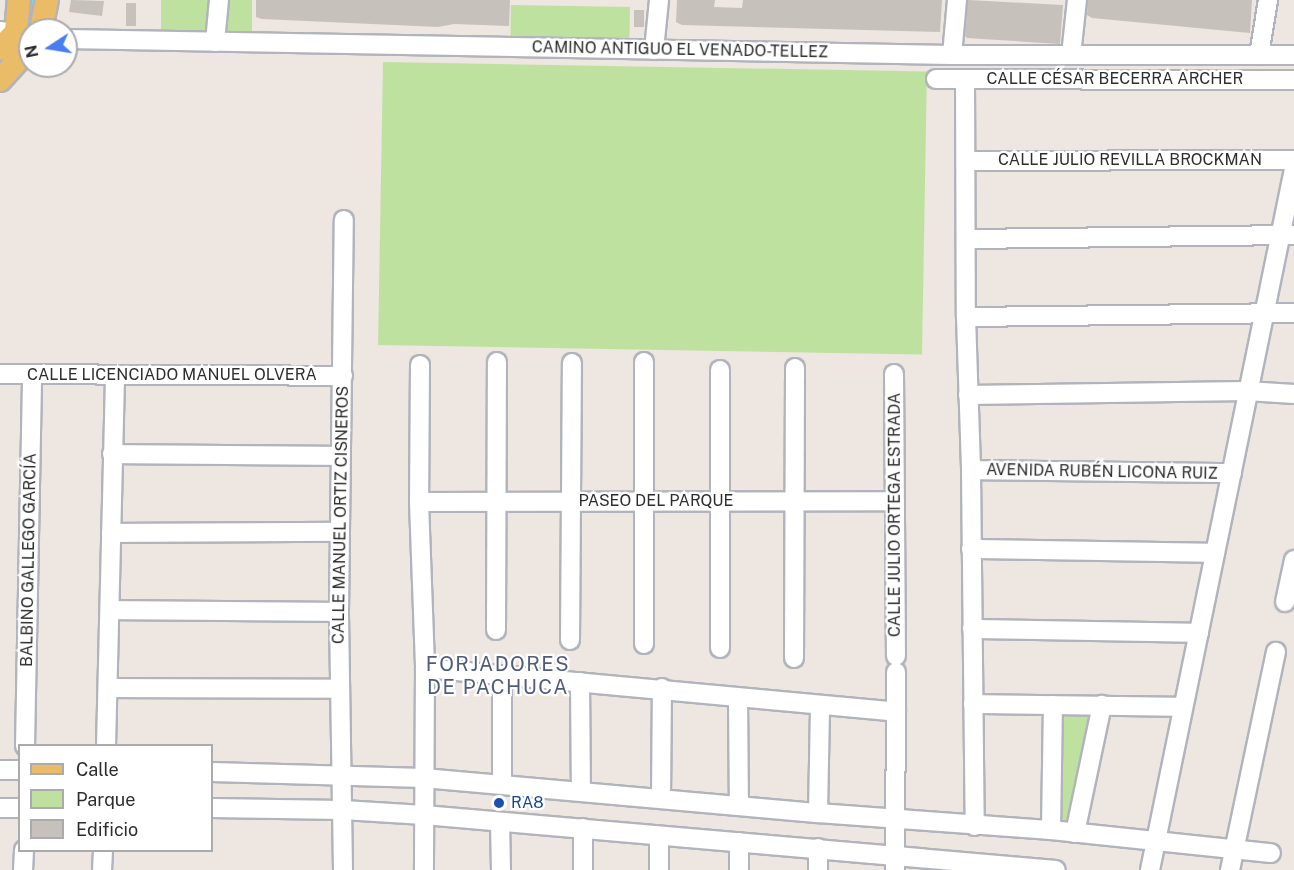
<!DOCTYPE html>
<html>
<head>
<meta charset="utf-8">
<style>
	body { margin:0 }
	#map { position:relative; width:1294px; height:870px; overflow:hidden; background:#eee6e0; font-family:"Public Sans",sans-serif }
	div>[style] { position:absolute }
	.green>* { inset:0; background:#bee1a0; transform-origin:0 0 }
	.stream>* { height:4px; margin:-2px; padding:0 2px; transform-origin:2px; border-radius:2px; background:#79daea }
	.building>* { inset:0; background:#c7c1bb; transform-origin:0 0 }
	.roads { filter:drop-shadow(2px 0 #b1b4bc) drop-shadow(-2px 0 #b1b4bc) drop-shadow(0 2px #b1b4bc) drop-shadow(0 -2px #b1b4bc) }
	.minor>* { height:18px; margin:-9px; padding:0 9px; transform-origin:9px; border-radius:9px; background:#fff }
	.major>* { height:22px; margin:-11px; padding:0 11px; transform-origin:11px; border-radius:11px; background:#ebbc68 }
	.dots>* { width:16px; height:16px; translate:-50% -50%; box-sizing:border-box; border:3px solid #fff; border-radius:50% }
	span { translate:-50% -50%; white-space:nowrap; text-align:center; line-height:1.15; -webkit-text-stroke:4.5px #fff; paint-order:stroke }
	.street-label { font-size:16px; color:#2d2d2d }
	.transit-label { font-size:16px; color:#164399 }
	.left { translate:0 -50%; text-align:left }
	.quarter-label { font-size:20px; color:#4f5c7c; letter-spacing:1.5px }
	.legend { position:absolute; left:18px; top:744px; width:195px; height:108px; box-sizing:border-box; background:#fff; border:2px solid #ababab; margin:0; padding:8px 10px; list-style:none; font-size:18px; color:#2d2d2d }
	.legend li { display:flex; align-items:center; gap:12px; height:30px }
	.legend b { width:30px; border:2px solid #ababab }
	.north { position:absolute; left:18px; top:18px; width:60px; height:60px; box-sizing:border-box; background:#fff; border:2px solid #ababab; border-radius:50%; rotate:258deg; font-size:16px; font-weight:700; line-height:24px; text-align:center; color:#2d2d2d }
	.north::after { content:''; display:block; margin:auto; width:21px; height:27px; background:#497df2; clip-path:polygon(50% 0,100% 100%,50% 72%,0 100%) }
</style>
</head>
<body>
<div id="map">
	<div class="green">
		<div style="left:161px;top:0;width:91px;height:39px"></div>
		<div style="left:511px;top:5px;width:119px;height:38px;rotate:1deg"></div>
		<div style="left:383px;top:62px;width:544px;height:283px;rotate:1deg"></div>
		<div style="clip-path:polygon(1100px 708px,1073px 829px,1053px 828px,1059px 711px)"></div>
	</div>
	<div class="stream">
		<div style="left:28px;top:30px;width:30px;rotate:-82deg"></div>
	</div>
	<div class="building">
		<div style="clip-path:polygon(71px 0,104px 1px,102px 16px,69px 12px)"></div>
		<div style="clip-path:polygon(256px 0,510px 0,509px 26px,454px 24px,438px 27px,262px 19px,256px 17px)"></div>
		<div style="clip-path:polygon(677px 0,715px 0,714px 7px,742px 8px,743px 0,942px 0,940px 32px,682px 25px,676px 22px)"></div>
		<div style="clip-path:polygon(968px 0,1063px 5px,1060px 44px,967px 38px,965px 36px)"></div>
		<div style="clip-path:polygon(1088px 0,1252px 0,1250px 33px,1092px 18px,1087px 15px)"></div>
		<div style="left:126px;top:3px;width:10px;height:23px"></div>
		<div style="left:634px;top:10px;width:10px;height:17px"></div>
	</div>
	<div class="roads">
		<div class="minor">
			<div style="left:0;top:31px;width:30px;rotate:9deg"></div>
			<div style="left:66px;top:39px;width:886px;rotate:1.03deg"></div>
			<div style="left:952px;top:55px;width:342px"></div>
			<div style="left:215px;top:42px;width:42px;rotate:-84.6deg"></div>
			<div style="left:654px;top:50px;width:50px;rotate:-84.3deg"></div>
			<div style="left:952px;top:55px;width:55px;rotate:-84.8deg"></div>
			<div style="left:1071px;top:55px;width:55px;rotate:-83.8deg"></div>
			<div style="left:1259px;top:55px;width:56px;rotate:-80.7deg"></div>
			<div style="left:936px;top:79px;width:358px;rotate:0.2deg"></div>
			<div style="left:965px;top:79px;width:238px;rotate:89.8deg"></div>
			<div style="left:966px;top:317px;width:153px;rotate:88.1deg"></div>
			<div style="left:971px;top:470px;width:356px;rotate:89.4deg"></div>
			<div style="left:966px;top:161px;width:328px;rotate:-0.2deg"></div>
			<div style="left:966px;top:239px;width:328px;rotate:-0.7deg"></div>
			<div style="left:966px;top:317px;width:328px;rotate:-0.7deg"></div>
			<div style="left:420px;top:365px;width:137px;rotate:90.4deg"></div>
			<div style="left:419px;top:502px;width:166px;rotate:87.9deg"></div>
			<div style="left:425px;top:668px;width:202px;rotate:90.3deg"></div>
			<div style="left:720px;top:370px;width:278px;rotate:90deg"></div>
			<div style="left:0;top:374px;width:343px;rotate:0.3deg"></div>
			<div style="left:894px;top:374px;width:282px;rotate:89.6deg"></div>
			<div style="left:968px;top:395px;width:279px;rotate:-0.8deg"></div>
			<div style="left:1247px;top:391px;width:47px;rotate:3.7deg"></div>
			<div style="left:112px;top:454px;width:228px;rotate:0.5deg"></div>
			<div style="left:971px;top:470px;width:261px;rotate:0.7deg"></div>
			<div style="left:419px;top:502px;width:474px;rotate:-0.1deg"></div>
			<div style="left:111px;top:533px;width:228px;rotate:-0.3deg"></div>
			<div style="left:971px;top:549px;width:244px;rotate:0.9deg"></div>
			<div style="left:1285px;top:602px;width:43px;rotate:-77.9deg"></div>
			<div style="left:110px;top:610px;width:229px;rotate:0.5deg"></div>
			<div style="left:972px;top:629px;width:227px;rotate:1deg"></div>
			<div style="left:496px;top:630px;width:268px;rotate:-89.8deg"></div>
			<div style="left:570px;top:640px;width:277px;rotate:-89.6deg"></div>
			<div style="left:644px;top:644px;width:282px;rotate:-90deg"></div>
			<div style="left:794px;top:658px;width:290px;rotate:-89.8deg"></div>
			<div style="left:425px;top:668px;width:473px;rotate:5.3deg"></div>
			<div style="left:580px;top:682px;width:108px;rotate:89.5deg"></div>
			<div style="left:108px;top:688px;width:232px;rotate:0.2deg"></div>
			<div style="left:738px;top:698px;width:108px;rotate:89.5deg"></div>
			<div style="left:973px;top:704px;width:210px;rotate:0.8deg"></div>
			<div style="left:25px;top:746px;width:372px;rotate:-88.9deg"></div>
			<div style="left:106px;top:746px;width:371px;rotate:-88.6deg"></div>
			<div style="left:0;top:770px;width:20px"></div>
			<div style="left:212px;top:772px;width:212px;rotate:1.6deg"></div>
			<div style="left:424px;top:778px;width:396px;rotate:5.1deg"></div>
			<div style="left:818px;top:813px;width:234px;rotate:4.2deg"></div>
			<div style="left:1051px;top:830px;width:221px;rotate:6deg"></div>
			<div style="left:502px;top:784px;width:109px;rotate:-90deg"></div>
			<div style="left:661px;top:799px;width:111px;rotate:-89.5deg"></div>
			<div style="left:0;top:808px;width:20px"></div>
			<div style="left:212px;top:808px;width:131px;rotate:0.9deg"></div>
			<div style="left:343px;top:810px;width:81px;rotate:3.5deg"></div>
			<div style="left:424px;top:815px;width:634px;rotate:4.97deg"></div>
			<div style="left:818px;top:813px;width:108px;rotate:-88.9deg"></div>
			<div style="left:500px;top:822px;width:48px;rotate:88.8deg"></div>
			<div style="left:583px;top:828px;width:42px;rotate:90deg"></div>
			<div style="left:1051px;top:830px;width:125px;rotate:-89.1deg"></div>
			<div style="left:1075px;top:833px;width:131px;rotate:-78.1deg"></div>
			<div style="left:659px;top:836px;width:34px;rotate:90deg"></div>
			<div style="left:739px;top:842px;width:28px;rotate:90deg"></div>
			<div style="left:818px;top:848px;width:22px;rotate:90deg"></div>
			<div style="left:23px;top:870px;width:20px;rotate:-87deg"></div>
			<div style="left:102px;top:870px;width:20px;rotate:-87deg"></div>
			<div style="left:343px;top:870px;width:258px;rotate:-90.9deg"></div>
			<div style="left:339px;top:612px;width:392px;rotate:-89.3deg"></div>
			<div style="left:895px;top:870px;width:198px;rotate:-89.7deg"></div>
			<div style="left:1150px;top:870px;width:716px;rotate:-78.39deg"></div>
			<div style="left:1230px;top:870px;width:223px;rotate:-78.1deg"></div>
		</div>
		<div class="major">
			<div style="left:41px;top:30px;width:31px;rotate:-79deg"></div>
			<div style="left:0;top:49px;width:23px;rotate:-47deg"></div>
			<div style="left:16px;top:32px;width:32px;rotate:-85deg"></div>
			<div style="left:0;top:80px;width:45px;rotate:-47.7deg"></div>
		</div>
	</div>
	<div class="dots">
		<div style="left:499px;top:803px;background:#1a4fb4"></div>
	</div>
	<div class="street-label">
		<span style="left:680px;top:50px;rotate:1deg">CAMINO ANTIGUO EL VENADO-TELLEZ</span>
		<span style="left:1115px;top:79px">CALLE CÉSAR BECERRA ARCHER</span>
		<span style="left:1130px;top:160px">CALLE JULIO REVILLA BROCKMAN</span>
		<span style="left:172px;top:375px">CALLE LICENCIADO MANUEL OLVERA</span>
		<span style="left:1102px;top:472px;rotate:1deg">AVENIDA RUBÉN LICONA RUIZ</span>
		<span style="left:656px;top:501px">PASEO DEL PARQUE</span>
		<span style="left:341px;top:515px;rotate:-89deg">CALLE MANUEL ORTIZ CISNEROS</span>
		<span style="left:895px;top:515px;rotate:-90deg">CALLE JULIO ORTEGA ESTRADA</span>
		<span style="left:29px;top:560px;rotate:-89deg">BALBINO GALLEGO GARCÍA</span>
	</div>
	<div class="transit-label">
		<span class="left" style="left:511px;top:803px">RA8</span>
	</div>
	<div class="quarter-label">
		<span style="left:498px;top:676px">FORJADORES<br>DE PACHUCA</span>
	</div>
	<ul class="legend">
	<li><b style="height:8px;background:#ebbc68"></b>Calle</li>
	<li><b style="height:16px;background:#bee1a0"></b>Parque</li>
	<li><b style="height:16px;background:#c7c1bb"></b>Edificio</li>
	</ul>
	<div class="north">N</div>
</div>
</body>
</html>
